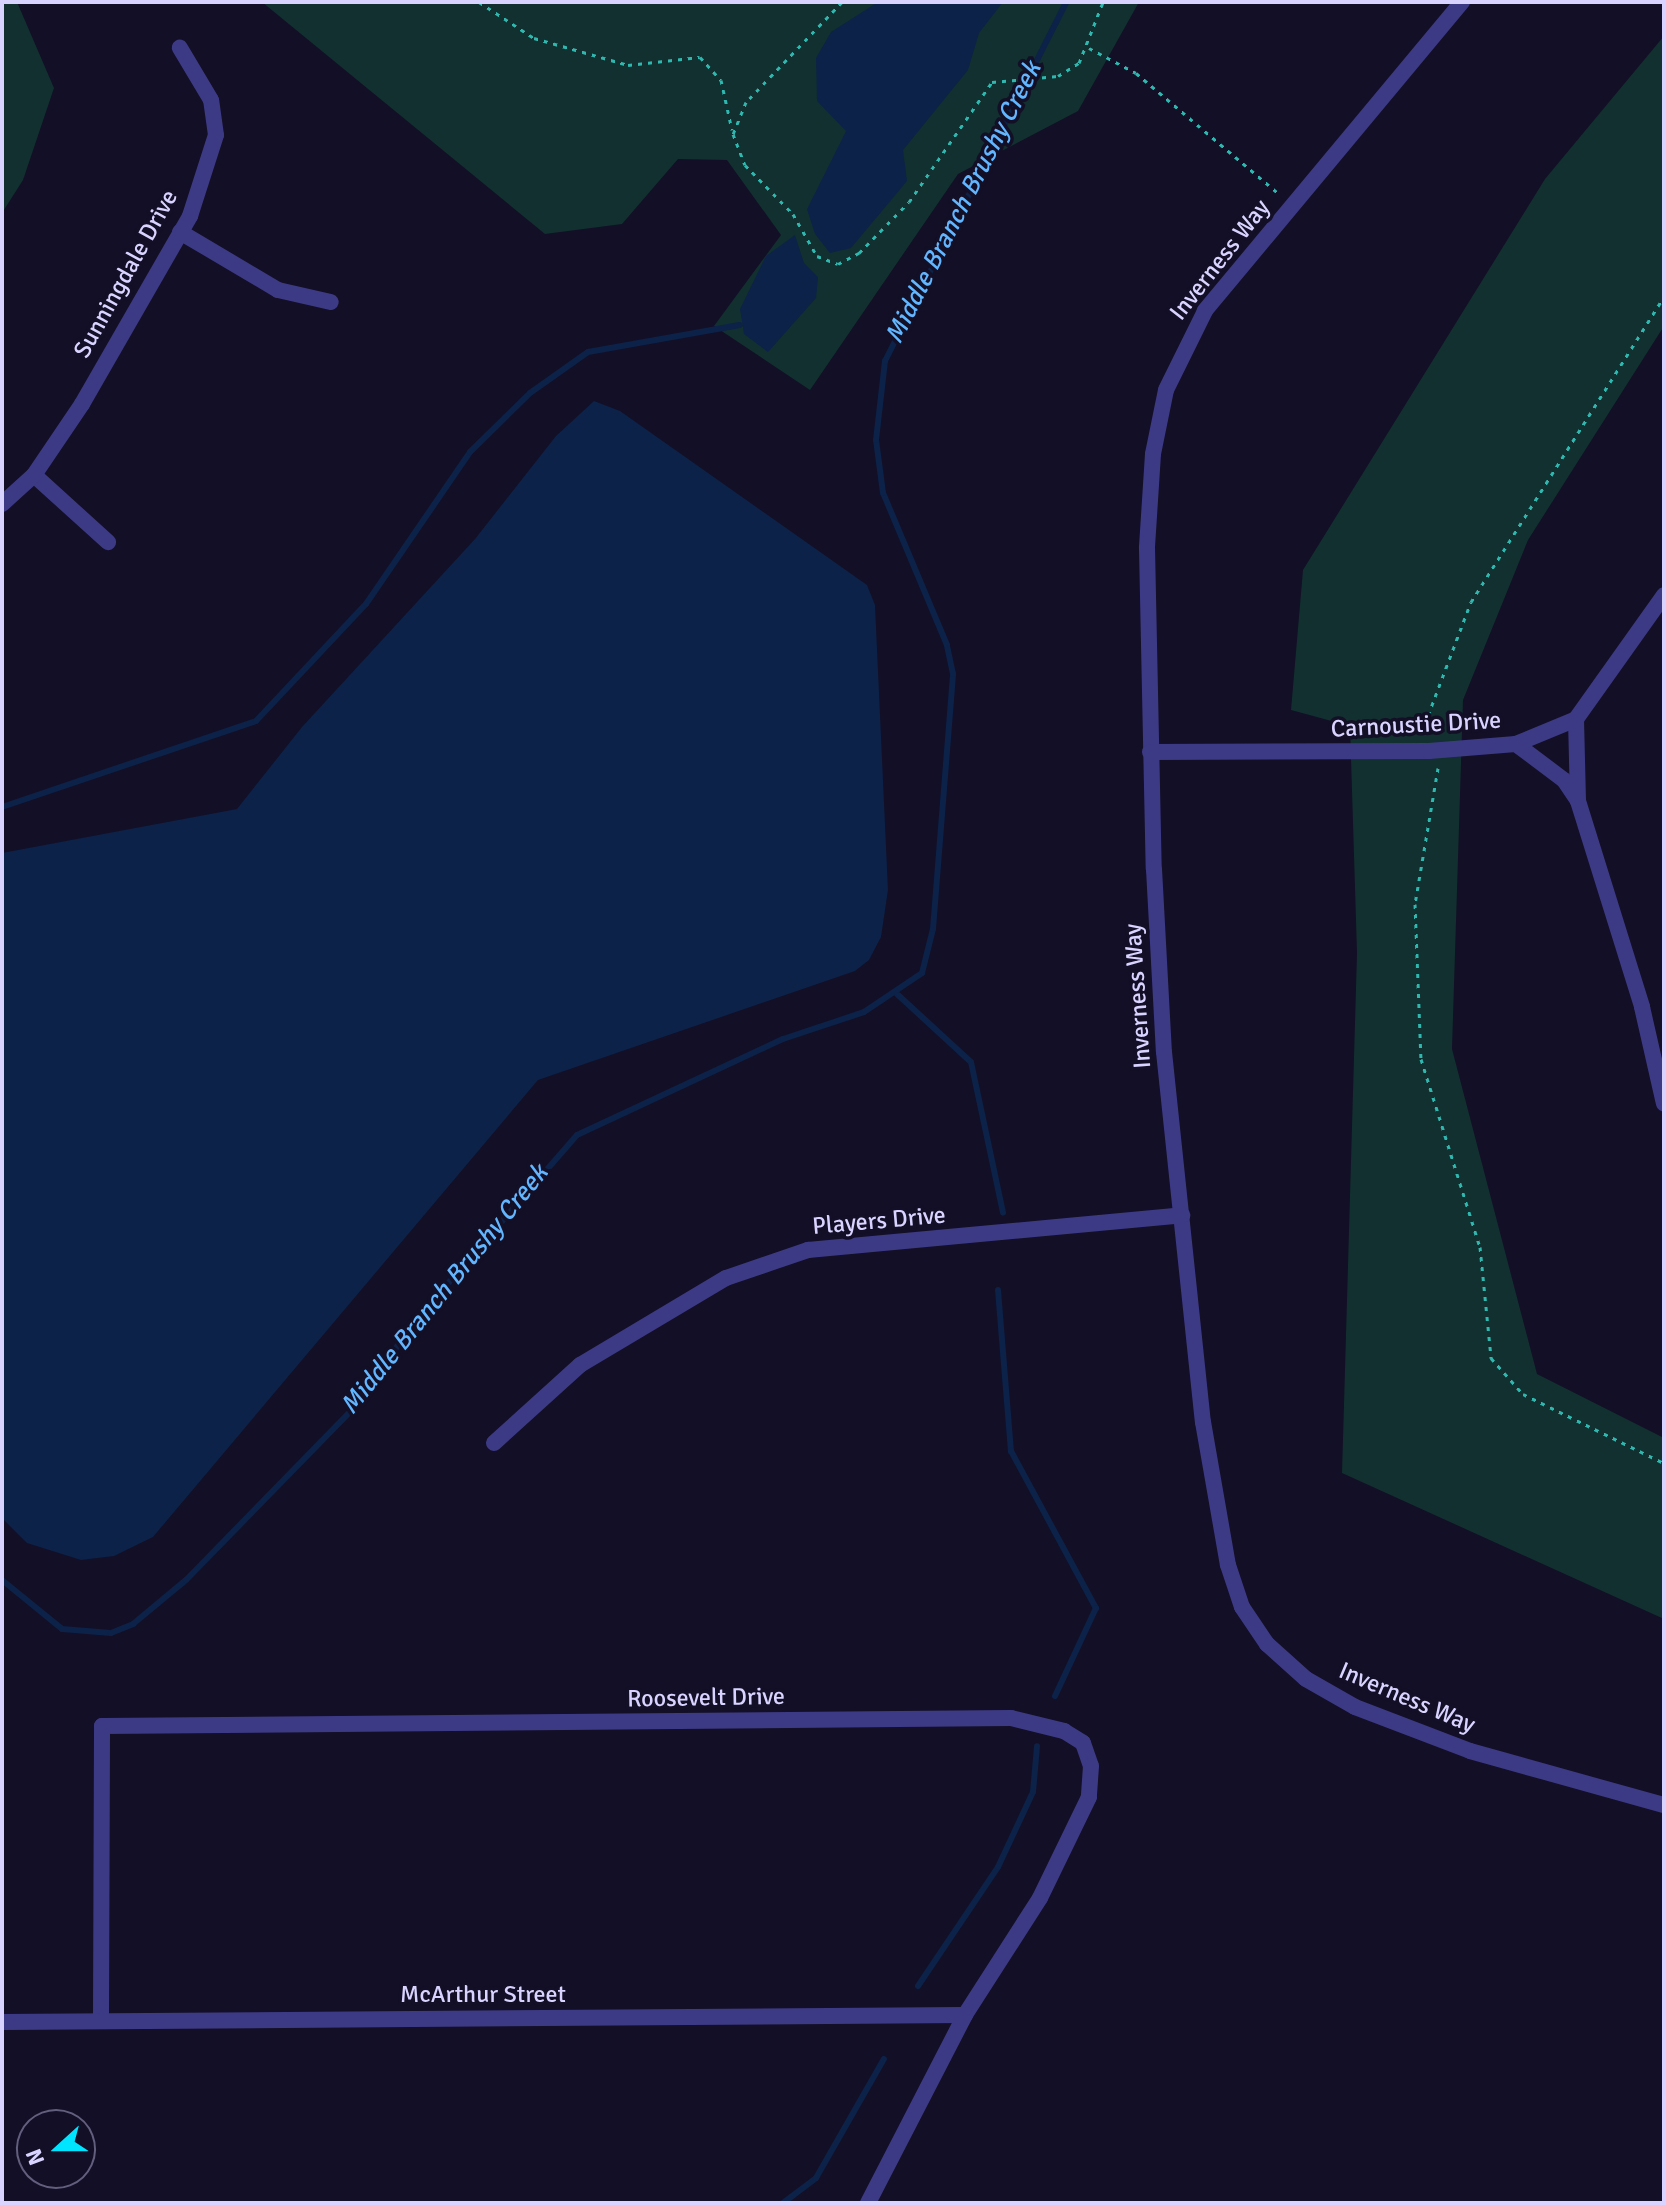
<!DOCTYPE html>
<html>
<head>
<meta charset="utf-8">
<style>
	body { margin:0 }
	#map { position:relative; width:1666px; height:2205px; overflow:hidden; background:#130f26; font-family:Signika,sans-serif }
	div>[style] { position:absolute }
	.green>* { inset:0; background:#12302f }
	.water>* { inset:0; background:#0c2248 }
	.stream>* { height:6px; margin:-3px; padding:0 3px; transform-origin:3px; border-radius:3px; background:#0c2248 }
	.path>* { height:3px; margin-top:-1.5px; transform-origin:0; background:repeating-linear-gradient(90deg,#2fb8b0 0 4px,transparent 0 10px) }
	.minor>* { height:16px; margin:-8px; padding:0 8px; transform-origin:8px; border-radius:8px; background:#3d3a85 }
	span { translate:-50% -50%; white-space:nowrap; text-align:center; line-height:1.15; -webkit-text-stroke:7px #130f26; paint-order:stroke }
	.street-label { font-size:24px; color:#d9d4ff }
	.water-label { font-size:26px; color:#62b6ff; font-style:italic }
	.frame { position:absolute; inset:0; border:4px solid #d9d4ff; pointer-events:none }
	.north { position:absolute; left:16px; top:2109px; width:80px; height:80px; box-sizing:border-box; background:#130f26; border:2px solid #625e7d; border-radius:50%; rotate:249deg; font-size:22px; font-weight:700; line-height:32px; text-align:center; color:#d9d4ff }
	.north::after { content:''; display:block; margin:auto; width:28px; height:36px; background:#00e5ff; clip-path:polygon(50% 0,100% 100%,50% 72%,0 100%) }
</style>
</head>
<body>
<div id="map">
	<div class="green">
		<div style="clip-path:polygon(2px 2px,17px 2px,54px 88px,23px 180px,2px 213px)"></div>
		<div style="clip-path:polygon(262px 2px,1139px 2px,1078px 111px,958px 174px,810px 390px,714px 326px,781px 235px,727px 160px,678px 159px,622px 224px,545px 234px)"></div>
		<div style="clip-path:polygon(1664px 36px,1664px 326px,1528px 540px,1463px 700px,1452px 1049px,1537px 1374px,1664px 1438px,1664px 1619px,1342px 1473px,1357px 953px,1350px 726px,1291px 710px,1303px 570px,1545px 179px)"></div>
	</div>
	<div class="water">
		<div style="clip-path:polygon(878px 2px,1003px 2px,979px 33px,968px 70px,903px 150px,907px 181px,851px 248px,830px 253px,815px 234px,807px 209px,846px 131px,817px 101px,816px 58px,831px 32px)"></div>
		<div style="clip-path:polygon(795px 235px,804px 263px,818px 277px,816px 298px,768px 352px,744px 334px,740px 309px,766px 256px)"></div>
		<div style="clip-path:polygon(594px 401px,620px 411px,867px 585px,875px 605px,888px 890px,881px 937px,869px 960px,855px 971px,538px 1080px,153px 1537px,114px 1556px,81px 1560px,27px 1543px,2px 1518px,2px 853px,237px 809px,302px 727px,475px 539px,556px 436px)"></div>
	</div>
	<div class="stream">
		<div style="left:2px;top:807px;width:268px;rotate:-18.7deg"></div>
		<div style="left:256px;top:721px;width:161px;rotate:-46.8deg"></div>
		<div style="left:366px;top:604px;width:184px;rotate:-55.6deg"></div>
		<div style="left:470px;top:452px;width:84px;rotate:-44.5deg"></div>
		<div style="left:530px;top:393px;width:71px;rotate:-35.3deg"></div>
		<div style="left:588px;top:352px;width:154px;rotate:-10.1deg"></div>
		<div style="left:897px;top:994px;width:100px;rotate:42.6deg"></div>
		<div style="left:971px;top:1062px;width:154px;rotate:78deg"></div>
		<div style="left:998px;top:1290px;width:162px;rotate:85.4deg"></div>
		<div style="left:1011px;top:1451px;width:179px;rotate:61.6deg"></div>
		<div style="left:1096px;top:1608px;width:97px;rotate:115deg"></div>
		<div style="left:2px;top:1580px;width:77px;rotate:39.2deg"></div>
		<div style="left:62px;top:1629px;width:49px;rotate:4.7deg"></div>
		<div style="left:111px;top:1633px;width:24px;rotate:-22deg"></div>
		<div style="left:133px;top:1624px;width:69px;rotate:-39.7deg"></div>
		<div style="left:186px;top:1580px;width:245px;rotate:-45.7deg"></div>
		<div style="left:357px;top:1405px;width:96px;rotate:-55.6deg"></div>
		<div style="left:411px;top:1326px;width:253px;rotate:-49deg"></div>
		<div style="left:577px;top:1135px;width:227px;rotate:-25deg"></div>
		<div style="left:783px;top:1039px;width:85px;rotate:-18.4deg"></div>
		<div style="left:864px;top:1012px;width:70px;rotate:-33.9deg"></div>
		<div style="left:922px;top:973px;width:45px;rotate:-76deg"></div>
		<div style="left:933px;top:929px;width:256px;rotate:-85.5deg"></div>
		<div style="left:953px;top:674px;width:30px;rotate:-102deg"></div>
		<div style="left:947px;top:645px;width:165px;rotate:-112.8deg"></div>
		<div style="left:883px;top:493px;width:53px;rotate:-97.5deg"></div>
		<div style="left:876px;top:440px;width:80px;rotate:-83.5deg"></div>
		<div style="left:885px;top:361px;width:402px;rotate:-63.2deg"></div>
		<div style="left:918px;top:1986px;width:143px;rotate:-56.1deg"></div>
		<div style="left:998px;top:1867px;width:83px;rotate:-65deg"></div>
		<div style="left:1033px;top:1792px;width:46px;rotate:-85deg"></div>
		<div style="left:783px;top:2203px;width:41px;rotate:-37.1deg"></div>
		<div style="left:816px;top:2178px;width:137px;rotate:-60.3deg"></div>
	</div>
	<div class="path">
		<div style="left:479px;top:2px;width:66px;rotate:33.2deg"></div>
		<div style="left:534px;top:38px;width:98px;rotate:16deg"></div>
		<div style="left:628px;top:65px;width:72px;rotate:-6.3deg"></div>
		<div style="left:700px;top:57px;width:31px;rotate:48deg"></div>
		<div style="left:721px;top:80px;width:51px;rotate:77.6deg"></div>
		<div style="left:842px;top:2px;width:139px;rotate:133.8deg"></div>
		<div style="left:746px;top:102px;width:35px;rotate:112deg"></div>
		<div style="left:733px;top:134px;width:33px;rotate:69deg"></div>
		<div style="left:745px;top:165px;width:69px;rotate:45.6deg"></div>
		<div style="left:793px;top:214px;width:48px;rotate:60.3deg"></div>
		<div style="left:817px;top:256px;width:22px;rotate:21deg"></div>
		<div style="left:838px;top:264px;width:24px;rotate:-28deg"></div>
		<div style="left:859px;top:253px;width:71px;rotate:-45.6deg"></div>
		<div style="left:909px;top:202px;width:146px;rotate:-55.3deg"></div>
		<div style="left:992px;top:82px;width:66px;rotate:-5.2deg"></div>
		<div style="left:1058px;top:76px;width:25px;rotate:-32deg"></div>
		<div style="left:1079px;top:63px;width:66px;rotate:-68.5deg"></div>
		<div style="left:1089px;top:48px;width:53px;rotate:28deg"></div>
		<div style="left:1136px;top:73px;width:186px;rotate:40.2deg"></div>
		<div style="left:1421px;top:734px;width:141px;rotate:-69.3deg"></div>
		<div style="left:1471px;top:602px;width:361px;rotate:-57.7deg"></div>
		<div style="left:1438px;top:768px;width:138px;rotate:99.6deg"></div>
		<div style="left:1415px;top:904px;width:155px;rotate:87.8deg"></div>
		<div style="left:1421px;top:1059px;width:197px;rotate:72.6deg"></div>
		<div style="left:1480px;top:1247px;width:112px;rotate:84.3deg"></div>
		<div style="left:1491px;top:1358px;width:48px;rotate:48.4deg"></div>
		<div style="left:1523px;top:1394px;width:157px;rotate:26.1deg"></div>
	</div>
	<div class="minor">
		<div style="left:1462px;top:2px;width:402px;rotate:129.8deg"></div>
		<div style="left:1205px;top:311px;width:88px;rotate:116.3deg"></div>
		<div style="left:1166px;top:390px;width:65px;rotate:101.5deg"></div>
		<div style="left:1153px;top:454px;width:94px;rotate:93.7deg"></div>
		<div style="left:1147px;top:548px;width:321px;rotate:88.8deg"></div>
		<div style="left:1154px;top:869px;width:183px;rotate:86.9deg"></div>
		<div style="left:1164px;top:1052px;width:372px;rotate:84deg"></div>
		<div style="left:1203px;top:1422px;width:145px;rotate:80.1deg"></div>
		<div style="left:1228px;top:1565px;width:44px;rotate:71.6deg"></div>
		<div style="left:1242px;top:1607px;width:45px;rotate:56deg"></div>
		<div style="left:1267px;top:1644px;width:52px;rotate:41.9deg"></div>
		<div style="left:1306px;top:1679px;width:56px;rotate:29.7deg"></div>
		<div style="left:1355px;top:1707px;width:123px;rotate:20.9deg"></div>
		<div style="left:1470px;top:1751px;width:201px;rotate:15.6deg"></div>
		<div style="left:180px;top:232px;width:114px;rotate:30.6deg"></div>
		<div style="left:278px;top:290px;width:54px;rotate:12.8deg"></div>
		<div style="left:34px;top:475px;width:100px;rotate:42.2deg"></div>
		<div style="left:2px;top:504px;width:43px;rotate:-42.2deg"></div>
		<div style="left:34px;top:475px;width:86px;rotate:-55.9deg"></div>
		<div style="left:82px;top:404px;width:217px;rotate:-60.1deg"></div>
		<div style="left:190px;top:216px;width:85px;rotate:-72.2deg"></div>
		<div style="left:216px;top:135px;width:35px;rotate:-98deg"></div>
		<div style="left:211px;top:100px;width:61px;rotate:-120.8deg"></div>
		<div style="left:1576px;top:719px;width:82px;rotate:88.6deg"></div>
		<div style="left:1516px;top:744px;width:60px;rotate:36.9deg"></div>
		<div style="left:1564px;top:780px;width:25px;rotate:56deg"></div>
		<div style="left:1578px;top:801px;width:216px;rotate:72.7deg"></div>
		<div style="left:1642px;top:1007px;width:99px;rotate:77.2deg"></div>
		<div style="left:1150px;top:752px;width:279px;rotate:-0.2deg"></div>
		<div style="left:1429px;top:751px;width:87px;rotate:-4.6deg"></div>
		<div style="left:1516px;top:744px;width:65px;rotate:-22.6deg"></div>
		<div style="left:1576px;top:719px;width:152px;rotate:-54.6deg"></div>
		<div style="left:494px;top:1443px;width:116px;rotate:-42.2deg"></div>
		<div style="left:580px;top:1365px;width:170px;rotate:-30.8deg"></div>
		<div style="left:726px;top:1278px;width:87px;rotate:-18.9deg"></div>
		<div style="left:808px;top:1250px;width:376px;rotate:-5.3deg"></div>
		<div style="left:101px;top:2020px;width:294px;rotate:-89.8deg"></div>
		<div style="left:102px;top:1726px;width:909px;rotate:-0.5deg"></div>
		<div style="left:1011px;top:1718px;width:55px;rotate:13.8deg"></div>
		<div style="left:1064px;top:1731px;width:22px;rotate:32deg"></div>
		<div style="left:1083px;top:1743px;width:24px;rotate:71deg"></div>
		<div style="left:1091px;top:1766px;width:31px;rotate:94deg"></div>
		<div style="left:1089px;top:1797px;width:112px;rotate:115.9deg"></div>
		<div style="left:1040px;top:1898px;width:139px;rotate:122.7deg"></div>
		<div style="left:965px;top:2015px;width:212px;rotate:117.3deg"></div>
		<div style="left:2px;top:2022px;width:963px;rotate:-0.42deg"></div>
	</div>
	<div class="street-label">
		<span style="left:1220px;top:260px;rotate:-52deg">Inverness Way</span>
		<span style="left:126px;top:274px;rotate:-61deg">Sunningdale Drive</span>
		<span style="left:1416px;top:725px;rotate:-3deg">Carnoustie Drive</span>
		<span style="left:1138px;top:996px;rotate:-94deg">Inverness Way</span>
		<span style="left:879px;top:1221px;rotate:-5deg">Players Drive</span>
		<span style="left:706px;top:1698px;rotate:-1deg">Roosevelt Drive</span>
		<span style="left:1407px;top:1698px;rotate:23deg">Inverness Way</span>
		<span style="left:483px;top:1995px">McArthur Street</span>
	</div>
	<div class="water-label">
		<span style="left:964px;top:203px;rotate:-63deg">Middle Branch Brushy Creek</span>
		<span style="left:445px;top:1290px;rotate:-51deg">Middle Branch Brushy Creek</span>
	</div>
	<div class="frame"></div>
	<div class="north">N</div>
</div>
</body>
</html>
